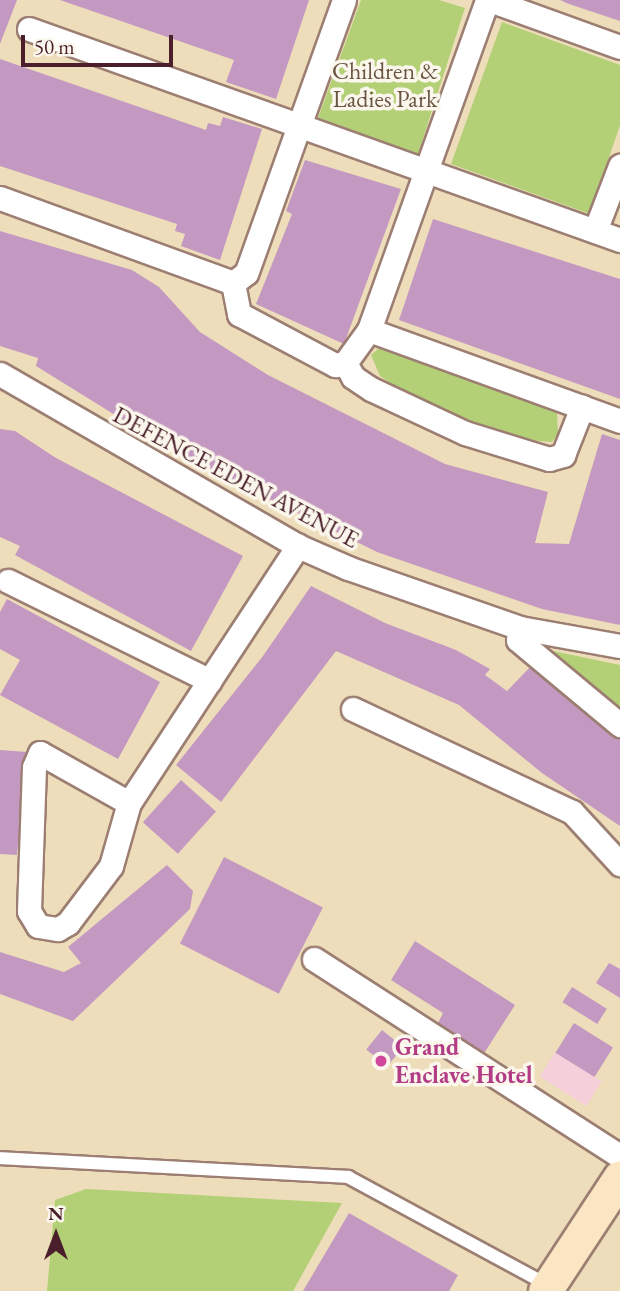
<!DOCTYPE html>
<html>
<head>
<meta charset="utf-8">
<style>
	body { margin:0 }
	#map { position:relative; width:620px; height:1291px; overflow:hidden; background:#eeddba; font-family:"EB Garamond",serif }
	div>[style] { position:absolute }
	.built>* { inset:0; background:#f5cfda; transform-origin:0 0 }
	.green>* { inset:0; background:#b3d076 }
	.building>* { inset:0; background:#c499c1; transform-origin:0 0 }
	.roads { filter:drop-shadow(2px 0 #9c7e72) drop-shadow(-2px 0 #9c7e72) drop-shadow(0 2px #9c7e72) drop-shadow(0 -2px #9c7e72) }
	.service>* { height:12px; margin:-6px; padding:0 6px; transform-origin:6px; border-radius:6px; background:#fff }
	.minor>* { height:23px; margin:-11.5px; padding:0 11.5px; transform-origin:11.5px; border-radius:11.5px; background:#fff }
	.secondary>* { height:33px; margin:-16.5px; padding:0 16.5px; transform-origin:16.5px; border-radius:16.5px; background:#fbe6c4 }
	.dots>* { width:19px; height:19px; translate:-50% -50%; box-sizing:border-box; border:4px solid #fbf7ec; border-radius:50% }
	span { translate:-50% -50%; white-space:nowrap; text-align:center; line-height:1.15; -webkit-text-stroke:7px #fbf7ec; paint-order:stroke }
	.park-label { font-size:24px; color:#6a5442 }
	.street-label { font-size:24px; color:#4a1f2b }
	.hotel-label { font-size:24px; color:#b23c85; font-weight:700 }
	.left { translate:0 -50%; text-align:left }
	.north { position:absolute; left:21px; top:1200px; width:70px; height:70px; -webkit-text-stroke:5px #fbf7ec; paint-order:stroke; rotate:0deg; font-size:19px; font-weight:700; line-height:28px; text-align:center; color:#4a1f2b }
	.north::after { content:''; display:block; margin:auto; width:24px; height:32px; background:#4a1f2b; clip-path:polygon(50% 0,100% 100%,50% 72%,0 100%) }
	.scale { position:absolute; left:21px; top:35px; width:152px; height:32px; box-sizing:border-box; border:4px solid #4a1f2b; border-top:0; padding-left:9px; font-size:21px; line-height:24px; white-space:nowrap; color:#4a1f2b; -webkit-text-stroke:5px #fbf7ec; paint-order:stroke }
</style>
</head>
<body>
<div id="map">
	<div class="built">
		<div style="left:555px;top:1052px;width:55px;height:29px;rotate:32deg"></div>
	</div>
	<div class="green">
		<div style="clip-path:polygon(361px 0,439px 0,465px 8px,418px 154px,318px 118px)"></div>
		<div style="clip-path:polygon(502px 22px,620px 65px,620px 125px,590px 214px,451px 164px)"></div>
		<div style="clip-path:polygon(379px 348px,549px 406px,557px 413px,558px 434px,552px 442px,527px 440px,420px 403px,380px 376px,371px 355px)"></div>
		<div style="clip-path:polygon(553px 651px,620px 665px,620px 715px,549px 654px)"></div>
		<div style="clip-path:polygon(86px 1189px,87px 1189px,342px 1203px,293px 1291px,47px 1291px,55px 1200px)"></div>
	</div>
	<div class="building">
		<div style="clip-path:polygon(0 0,17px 0,0 44px)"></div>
		<div style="clip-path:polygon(60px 0,309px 0,276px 99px,226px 82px,234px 60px)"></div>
		<div style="clip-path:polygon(560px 0,620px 0,620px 21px,569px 4px)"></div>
		<div style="clip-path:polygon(0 59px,206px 130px,208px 123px,220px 126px,223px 117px,262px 129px,220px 260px,181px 246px,185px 234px,175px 231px,177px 224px,0 166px)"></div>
		<div style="clip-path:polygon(305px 160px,401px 189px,344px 344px,256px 304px,292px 214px,286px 211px)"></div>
		<div style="clip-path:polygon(433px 219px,620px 279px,620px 399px,399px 320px)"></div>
		<div style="clip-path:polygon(0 231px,132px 270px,159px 287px,200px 332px,268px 375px,445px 464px,548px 492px,535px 543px,569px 544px,602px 434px,620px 440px,620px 625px,542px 609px,377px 552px,178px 454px,36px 366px,38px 358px,0 346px)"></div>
		<div style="clip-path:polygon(0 429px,15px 431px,56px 458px,243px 556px,191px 651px,15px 555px,20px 546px,0 537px)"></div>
		<div style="clip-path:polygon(311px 586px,385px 623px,456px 650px,490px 669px,485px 675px,507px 691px,533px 664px,620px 729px,620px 826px,542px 773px,459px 705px,336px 651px,221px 802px,176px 765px,263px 656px)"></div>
		<div style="clip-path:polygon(7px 599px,160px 682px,118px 759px,0 695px,20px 660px,0 649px,0 612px)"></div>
		<div style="clip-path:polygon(0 750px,27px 752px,17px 855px,0 854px)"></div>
		<div style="left:181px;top:780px;width:47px;height:57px;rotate:42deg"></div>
		<div style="left:224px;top:857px;width:111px;height:97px;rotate:27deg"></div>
		<div style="clip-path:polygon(167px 865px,193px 891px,190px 909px,73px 1021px,0 994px,0 952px,64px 972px,81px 963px,68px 947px)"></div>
		<div style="clip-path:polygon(415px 941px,515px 1005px,483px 1055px,436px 1027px,443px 1013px,391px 980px)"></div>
		<div style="clip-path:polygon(609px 963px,620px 969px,620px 998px,596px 983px)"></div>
		<div style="left:572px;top:987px;width:41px;height:18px;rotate:32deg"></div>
		<div style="left:574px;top:1023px;width:46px;height:35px;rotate:32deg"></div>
		<div style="left:382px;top:1030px;width:27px;height:25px;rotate:39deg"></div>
		<div style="clip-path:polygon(349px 1213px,458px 1275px,449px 1291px,303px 1291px)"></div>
	</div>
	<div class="roads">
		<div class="service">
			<div style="left:0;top:1158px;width:349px;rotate:3.1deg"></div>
			<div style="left:348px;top:1177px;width:225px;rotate:28.4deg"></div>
		</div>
		<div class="minor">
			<div style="left:344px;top:0;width:290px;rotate:109.7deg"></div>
			<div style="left:246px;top:273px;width:16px;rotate:142deg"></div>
			<div style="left:233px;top:283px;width:32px;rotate:79deg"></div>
			<div style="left:239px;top:314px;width:109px;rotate:28deg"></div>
			<div style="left:335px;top:365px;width:10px;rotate:-11deg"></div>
			<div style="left:345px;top:363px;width:16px;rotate:60deg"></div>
			<div style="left:353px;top:377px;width:22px;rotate:34deg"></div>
			<div style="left:371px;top:389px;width:104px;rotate:25.1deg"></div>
			<div style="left:465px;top:433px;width:88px;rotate:17.2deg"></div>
			<div style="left:549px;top:459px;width:15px;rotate:-16deg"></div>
			<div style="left:563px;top:455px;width:52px;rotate:-68.4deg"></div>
			<div style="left:490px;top:0;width:138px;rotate:19.9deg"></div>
			<div style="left:29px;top:29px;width:628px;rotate:19.65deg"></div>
			<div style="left:0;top:198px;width:248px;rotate:20deg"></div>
			<div style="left:595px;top:231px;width:70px;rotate:-69deg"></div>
			<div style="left:369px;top:330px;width:267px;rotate:19.9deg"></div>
			<div style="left:345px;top:363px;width:41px;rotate:-54deg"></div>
			<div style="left:369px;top:330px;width:350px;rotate:-70.3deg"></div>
			<div style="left:0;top:374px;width:344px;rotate:30deg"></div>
			<div style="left:298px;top:546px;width:55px;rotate:23.7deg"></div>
			<div style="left:348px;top:568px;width:182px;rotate:19.2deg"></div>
			<div style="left:520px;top:628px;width:102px;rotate:10.2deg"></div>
			<div style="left:8px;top:581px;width:225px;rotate:26.3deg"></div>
			<div style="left:520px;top:628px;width:12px;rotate:99deg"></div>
			<div style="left:518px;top:640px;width:133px;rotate:39.8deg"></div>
			<div style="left:353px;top:709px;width:242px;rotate:25.2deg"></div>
			<div style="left:572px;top:812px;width:71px;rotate:47.3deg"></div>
			<div style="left:129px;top:803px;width:102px;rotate:-150.7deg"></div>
			<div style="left:40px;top:753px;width:15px;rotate:113deg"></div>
			<div style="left:34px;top:767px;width:144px;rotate:92deg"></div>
			<div style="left:29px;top:911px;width:17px;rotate:59deg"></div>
			<div style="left:38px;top:926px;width:20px;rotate:9deg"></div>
			<div style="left:58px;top:929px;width:12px;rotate:-31deg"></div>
			<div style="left:68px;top:923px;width:71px;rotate:-53deg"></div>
			<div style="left:111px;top:866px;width:66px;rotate:-74.1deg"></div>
			<div style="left:129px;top:803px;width:308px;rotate:-56.7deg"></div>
			<div style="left:314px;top:959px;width:364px;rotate:32.8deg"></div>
		</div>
		<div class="secondary">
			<div style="left:545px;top:1291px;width:136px;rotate:-56.7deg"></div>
		</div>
	</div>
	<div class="dots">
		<div style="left:381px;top:1061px;background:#d1479c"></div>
	</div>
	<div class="park-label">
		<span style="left:385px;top:85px">Children &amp;<br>Ladies Park</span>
	</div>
	<div class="street-label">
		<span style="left:236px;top:477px;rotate:28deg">DEFENCE EDEN AVENUE</span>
	</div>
	<div class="hotel-label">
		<span class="left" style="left:395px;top:1061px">Grand<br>Enclave Hotel</span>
	</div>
	<div class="north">N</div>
	<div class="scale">50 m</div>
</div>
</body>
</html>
